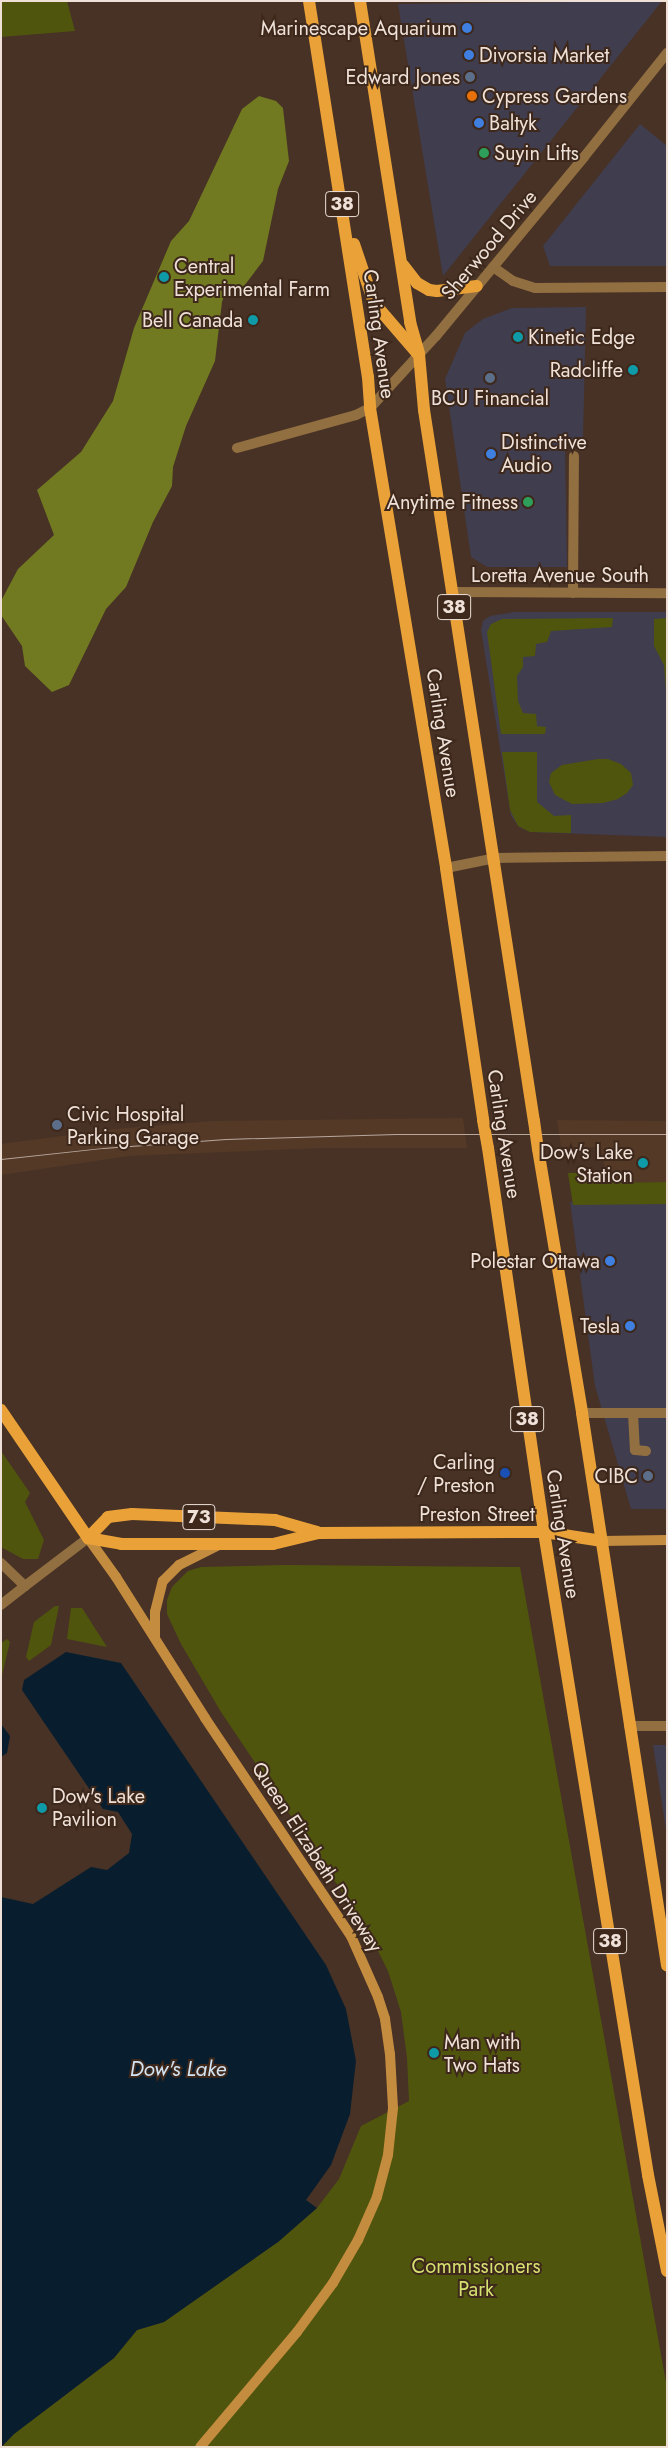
<!DOCTYPE html>
<html>
<head>
<meta charset="utf-8">
<style>
	body { margin:0 }
	#map { position:relative; width:668px; height:2448px; overflow:hidden; background:#473225; font-family:Jost,sans-serif }
	div>[style] { position:absolute }
	.commercial>* { inset:0; background:#403d4e }
	.built>* { inset:0; background:#543927 }
	.green>* { inset:0; background:#50550e }
	.forest>* { inset:0; background:#717921 }
	.water>* { inset:0; background:#081e2f }
	.service>* { height:10px; margin:-5px; padding:0 5px; transform-origin:5px; border-radius:5px; background:#926f41 }
	.minor>* { height:10px; margin:-5px; padding:0 5px; transform-origin:5px; border-radius:5px; background:#926f41 }
	.tertiary>* { height:10px; margin:-5px; padding:0 5px; transform-origin:5px; border-radius:5px; background:#926f41 }
	.secondary>* { height:10px; margin:-5px; padding:0 5px; transform-origin:5px; border-radius:5px; background:#c48c3f }
	.primary>* { height:12px; margin:-6px; padding:0 6px; transform-origin:6px; border-radius:6px; background:#eaa238 }
	.tram>* { height:1px; margin:-0.5px; padding:0 0.5px; transform-origin:0.5px; border-radius:0.5px; background:#b7a79d }
	.primary-bridge>* { height:12px; margin:-6px; padding:0 6px; transform-origin:6px; border-radius:6px; background:#eaa238 }
	.dots>* { width:14px; height:14px; translate:-50% -50%; box-sizing:border-box; border:2px solid #3d281b; border-radius:50% }
	span { translate:-50% -50%; white-space:nowrap; text-align:center; line-height:1.15; -webkit-text-stroke:4px #3d281b; paint-order:stroke }
	.shield-label span { padding:1px 4px; background:#3d281b; border:1px solid; border-radius:4px; -webkit-text-stroke-width:0 }
	.shield-label { font-size:19px; color:#efe1d8; font-weight:700 }
	.poi-label { font-size:20px; color:#efe1d8 }
	.right { translate:-100% -50%; text-align:right }
	.left { translate:0 -50%; text-align:left }
	.street-label { font-size:20px; color:#efe1d8 }
	.park-label { font-size:20px; color:#d6e270 }
	.water-label { font-size:21px; color:#d2e4f3; font-style:italic }
	.frame { position:absolute; inset:0; border:2px solid #efe1d8; pointer-events:none }
</style>
</head>
<body>
<div id="map">
	<div class="commercial">
		<div style="clip-path:polygon(662px 1px,443px 276px,398px 4px)"></div>
		<div style="clip-path:polygon(640px 124px,667px 146px,667px 266px,550px 266px,543px 246px)"></div>
		<div style="clip-path:polygon(586px 307px,583px 440px,565px 442px,567px 567px,487px 567px,471px 557px,445px 379px,465px 333px,483px 319px,512px 308px)"></div>
		<div style="clip-path:polygon(514px 612px,667px 612px,667px 837px,530px 832px,519px 827px,511px 816px,481px 630px,483px 621px,490px 616px)"></div>
		<div style="clip-path:polygon(667px 1200px,667px 1509px,631px 1509px,595px 1386px,570px 1202px)"></div>
		<div style="clip-path:polygon(653px 1745px,667px 1745px,667px 1836px)"></div>
	</div>
	<div class="built">
		<div style="clip-path:polygon(463px 1118px,467px 1148px,324px 1148px,129px 1156px,1px 1175px,1px 1144px,114px 1129px,213px 1121px)"></div>
		<div style="clip-path:polygon(557px 1120px,667px 1121px,667px 1182px,609px 1183px,600px 1147px,561px 1147px)"></div>
	</div>
	<div class="green">
		<div style="clip-path:polygon(1px 1px,67px 1px,75px 31px,1px 37px)"></div>
		<div style="clip-path:polygon(613px 618px,612px 627px,551px 631px,547px 642px,536px 644px,535px 656px,523px 657px,523px 667px,517px 676px,518px 701px,523px 713px,536px 714px,537px 726px,546px 727px,545px 734px,501px 734px,487px 632px,491px 624px,502px 619px)"></div>
		<div style="clip-path:polygon(667px 618px,667px 690px,666px 690px,664px 665px,654px 646px,654px 619px)"></div>
		<div style="clip-path:polygon(502px 752px,537px 752px,537px 802px,554px 816px,571px 815px,571px 833px,530px 832px,518px 826px,510px 810px)"></div>
		<div style="clip-path:polygon(598px 759px,608px 759px,621px 764px,631px 773px,633px 785px,627px 793px,618px 799px,603px 803px,572px 804px,555px 795px,549px 782px,551px 773px,562px 765px)"></div>
		<div style="clip-path:polygon(606px 1172px,609px 1183px,667px 1182px,667px 1204px,573px 1205px,568px 1173px)"></div>
		<div style="clip-path:polygon(1px 1451px,30px 1493px,25px 1502px,44px 1540px,38px 1559px,23px 1559px,1px 1547px)"></div>
		<div style="clip-path:polygon(286px 1565px,520px 1567px,667px 2388px,667px 2447px,2px 2447px,14px 2434px,114px 2358px,137px 2330px,164px 2322px,278px 2242px,317px 2208px,339px 2179px,361px 2126px,409px 2101px,407px 2058px,401px 2012px,388px 1971px,367px 1929px,221px 1712px,181px 1644px,167px 1614px,167px 1600px,172px 1587px,188px 1571px,201px 1567px)"></div>
		<div style="clip-path:polygon(55px 1606px,59px 1606px,51px 1645px,29px 1661px,26px 1657px,34px 1622px)"></div>
		<div style="clip-path:polygon(71px 1608px,82px 1608px,107px 1647px,67px 1639px)"></div>
		<div style="clip-path:polygon(7px 1639px,10px 1642px,1px 1679px,1px 1643px)"></div>
	</div>
	<div class="forest">
		<div style="clip-path:polygon(259px 96px,276px 101px,283px 108px,289px 161px,278px 189px,263px 261px,244px 286px,225px 293px,222px 302px,215px 361px,186px 426px,173px 467px,172px 486px,153px 522px,126px 587px,106px 609px,69px 685px,52px 692px,25px 666px,22px 646px,1px 615px,1px 601px,18px 569px,54px 535px,37px 490px,81px 452px,113px 401px,134px 328px,171px 241px,189px 221px,242px 109px)"></div>
	</div>
	<div class="water">
		<div style="clip-path:polygon(66px 1652px,121px 1663px,326px 1965px,346px 2009px,356px 2061px,350px 2114px,331px 2165px,306px 2200px,317px 2208px,278px 2242px,164px 2322px,137px 2330px,114px 2358px,14px 2434px,1px 2447px,1px 1897px,33px 1904px,91px 1867px,107px 1870px,129px 1853px,132px 1834px,118px 1812px,103px 1809px,22px 1690px,24px 1680px)"></div>
		<div style="clip-path:polygon(1px 1724px,10px 1736px,7px 1753px,1px 1757px)"></div>
	</div>
	<div class="service">
		<div style="left:237px;top:448px;width:123px;rotate:-15.5deg"></div>
		<div style="left:356px;top:415px;width:16px;rotate:-27deg"></div>
		<div style="left:573px;top:593px;width:137px;rotate:-89.6deg"></div>
		<div style="left:582px;top:1413px;width:85px"></div>
		<div style="left:633px;top:1413px;width:37px;rotate:87deg"></div>
		<div style="left:635px;top:1450px;width:11px;rotate:5deg"></div>
		<div style="left:1px;top:1563px;width:33px;rotate:44deg"></div>
		<div style="left:25px;top:1586px;width:31px;rotate:142deg"></div>
		<div style="left:25px;top:1586px;width:79px;rotate:-37.3deg"></div>
	</div>
	<div class="minor">
		<div style="left:493px;top:267px;width:24px;rotate:35deg"></div>
		<div style="left:513px;top:281px;width:23px;rotate:18deg"></div>
		<div style="left:535px;top:288px;width:132px;rotate:-0.4deg"></div>
		<div style="left:452px;top:592px;width:215px;rotate:0.3deg"></div>
		<div style="left:446px;top:868px;width:50px;rotate:-11.5deg"></div>
		<div style="left:495px;top:858px;width:172px;rotate:-0.7deg"></div>
		<div style="left:629px;top:1726px;width:38px"></div>
	</div>
	<div class="tertiary">
		<div style="left:370px;top:408px;width:98px;rotate:-47.5deg"></div>
		<div style="left:436px;top:336px;width:232px;rotate:-50.4deg"></div>
		<div style="left:584px;top:157px;width:133px;rotate:-51.4deg"></div>
	</div>
	<div class="secondary">
		<div style="left:88px;top:1538px;width:48px;rotate:54.3deg"></div>
		<div style="left:116px;top:1577px;width:167px;rotate:57.7deg"></div>
		<div style="left:205px;top:1718px;width:262px;rotate:56.2deg"></div>
		<div style="left:351px;top:1936px;width:67px;rotate:66.1deg"></div>
		<div style="left:378px;top:1997px;width:23px;rotate:72deg"></div>
		<div style="left:385px;top:2019px;width:35px;rotate:82deg"></div>
		<div style="left:390px;top:2054px;width:54px;rotate:86.8deg"></div>
		<div style="left:393px;top:2108px;width:47px;rotate:96.1deg"></div>
		<div style="left:388px;top:2155px;width:43px;rotate:104.7deg"></div>
		<div style="left:377px;top:2197px;width:47px;rotate:113.8deg"></div>
		<div style="left:358px;top:2240px;width:50px;rotate:120.2deg"></div>
		<div style="left:333px;top:2283px;width:61px;rotate:126.3deg"></div>
		<div style="left:297px;top:2332px;width:150px;rotate:130.1deg"></div>
		<div style="left:602px;top:1541px;width:65px;rotate:-0.9deg"></div>
		<div style="left:155px;top:1638px;width:26px;rotate:-90deg"></div>
		<div style="left:155px;top:1612px;width:32px;rotate:-76deg"></div>
		<div style="left:163px;top:1581px;width:23px;rotate:-45deg"></div>
		<div style="left:179px;top:1565px;width:45px;rotate:-26.6deg"></div>
	</div>
	<div class="primary">
		<div style="left:309px;top:1px;width:381px;rotate:81.1deg"></div>
		<div style="left:368px;top:377px;width:31px;rotate:86deg"></div>
		<div style="left:370px;top:408px;width:466px;rotate:80.6deg"></div>
		<div style="left:446px;top:868px;width:255px;rotate:81.6deg"></div>
		<div style="left:360px;top:1px;width:325px;rotate:81.1deg"></div>
		<div style="left:410px;top:322px;width:33px;rotate:74deg"></div>
		<div style="left:419px;top:354px;width:56px;rotate:84.9deg"></div>
		<div style="left:424px;top:410px;width:719px;rotate:81.21deg"></div>
		<div style="left:354px;top:244px;width:62px;rotate:71.3deg"></div>
		<div style="left:374px;top:303px;width:66px;rotate:49.3deg"></div>
		<div style="left:403px;top:265px;width:23px;rotate:52deg"></div>
		<div style="left:417px;top:283px;width:14px;rotate:30deg"></div>
		<div style="left:429px;top:290px;width:8px;rotate:7deg"></div>
		<div style="left:437px;top:291px;width:40px;rotate:-7.1deg"></div>
		<div style="left:488px;top:1148px;width:388px;rotate:81.7deg"></div>
		<div style="left:544px;top:1532px;width:651px;rotate:80.81deg"></div>
		<div style="left:648px;top:2175px;width:98px;rotate:78.8deg"></div>
		<div style="left:538px;top:1149px;width:268px;rotate:80.5deg"></div>
		<div style="left:582px;top:1413px;width:559px;rotate:81.25deg"></div>
		<div style="left:1px;top:1410px;width:155px;rotate:55.8deg"></div>
		<div style="left:88px;top:1538px;width:34px;rotate:10deg"></div>
		<div style="left:121px;top:1544px;width:152px"></div>
		<div style="left:273px;top:1544px;width:46px;rotate:-13.7deg"></div>
		<div style="left:318px;top:1533px;width:198px;rotate:-0.3deg"></div>
		<div style="left:516px;top:1532px;width:28px"></div>
		<div style="left:544px;top:1532px;width:59px;rotate:8.8deg"></div>
		<div style="left:88px;top:1538px;width:29px;rotate:-46deg"></div>
		<div style="left:108px;top:1517px;width:24px;rotate:-7deg"></div>
		<div style="left:132px;top:1514px;width:143px;rotate:2.4deg"></div>
		<div style="left:275px;top:1520px;width:44px;rotate:15.9deg"></div>
	</div>
	<div class="tram">
		<div style="left:1px;top:1159px;width:103px;rotate:-6.2deg"></div>
		<div style="left:103px;top:1148px;width:123px;rotate:-4.2deg"></div>
		<div style="left:226px;top:1139px;width:170px;rotate:-1.7deg"></div>
		<div style="left:396px;top:1134px;width:271px"></div>
	</div>
	<div class="primary-bridge">
		<div style="left:483px;top:1120px;width:28px;rotate:80deg"></div>
		<div style="left:534px;top:1121px;width:28px;rotate:82deg"></div>
	</div>
	<div class="dots">
		<div style="left:467px;top:28px;background:#3f7fe0"></div>
		<div style="left:469px;top:55px;background:#3f7fe0"></div>
		<div style="left:470px;top:77px;background:#5c6f8a"></div>
		<div style="left:472px;top:96px;background:#e8710a"></div>
		<div style="left:479px;top:123px;background:#3f7fe0"></div>
		<div style="left:484px;top:153px;background:#2e9e5b"></div>
		<div style="left:164px;top:277px;background:#0f9aa8"></div>
		<div style="left:253px;top:320px;background:#0f9aa8"></div>
		<div style="left:518px;top:337px;background:#0f9aa8"></div>
		<div style="left:633px;top:370px;background:#0f9aa8"></div>
		<div style="left:490px;top:378px;background:#5c6f8a"></div>
		<div style="left:491px;top:454px;background:#3f7fe0"></div>
		<div style="left:528px;top:502px;background:#2e9e5b"></div>
		<div style="left:57px;top:1125px;background:#5c6f8a"></div>
		<div style="left:643px;top:1163px;background:#0f9aa8"></div>
		<div style="left:610px;top:1261px;background:#3f7fe0"></div>
		<div style="left:630px;top:1326px;background:#3f7fe0"></div>
		<div style="left:505px;top:1473px;background:#1a4fb4"></div>
		<div style="left:648px;top:1476px;background:#5c6f8a"></div>
		<div style="left:42px;top:1808px;background:#0f9aa8"></div>
		<div style="left:434px;top:2053px;background:#0f9aa8"></div>
	</div>
	<div class="shield-label">
		<span style="left:342px;top:204px">38</span>
		<span style="left:454px;top:607px">38</span>
		<span style="left:527px;top:1419px">38</span>
		<span style="left:199px;top:1517px">73</span>
		<span style="left:610px;top:1941px">38</span>
	</div>
	<div class="poi-label">
		<span class="right" style="left:457px;top:28px">Marinescape Aquarium</span>
		<span class="left" style="left:479px;top:55px">Divorsia Market</span>
		<span class="right" style="left:460px;top:77px">Edward Jones</span>
		<span class="left" style="left:482px;top:96px">Cypress Gardens</span>
		<span class="left" style="left:489px;top:123px">Baltyk</span>
		<span class="left" style="left:494px;top:153px">Suyin Lifts</span>
		<span class="left" style="left:174px;top:278px">Central<br>Experimental Farm</span>
		<span class="right" style="left:243px;top:320px">Bell Canada</span>
		<span class="left" style="left:528px;top:337px">Kinetic Edge</span>
		<span class="right" style="left:623px;top:370px">Radcliffe</span>
		<span style="left:490px;top:398px">BCU Financial</span>
		<span class="left" style="left:501px;top:454px">Distinctive<br>Audio</span>
		<span class="right" style="left:518px;top:502px">Anytime Fitness</span>
		<span class="left" style="left:67px;top:1126px">Civic Hospital<br>Parking Garage</span>
		<span class="right" style="left:633px;top:1164px">Dow's Lake<br>Station</span>
		<span class="right" style="left:600px;top:1261px">Polestar Ottawa</span>
		<span class="right" style="left:620px;top:1326px">Tesla</span>
		<span class="right" style="left:495px;top:1474px">Carling<br>/ Preston</span>
		<span class="right" style="left:638px;top:1476px">CIBC</span>
		<span class="left" style="left:52px;top:1808px">Dow's Lake<br>Pavilion</span>
		<span class="left" style="left:444px;top:2054px">Man with<br>Two Hats</span>
	</div>
	<div class="street-label">
		<span style="left:489px;top:245px;rotate:-50deg">Sherwood Drive</span>
		<span style="left:379px;top:334px;rotate:82deg">Carling Avenue</span>
		<span style="left:560px;top:575px">Loretta Avenue South</span>
		<span style="left:443px;top:733px;rotate:81deg">Carling Avenue</span>
		<span style="left:504px;top:1134px;rotate:81deg">Carling Avenue</span>
		<span style="left:477px;top:1514px">Preston Street</span>
		<span style="left:563px;top:1534px;rotate:81deg">Carling Avenue</span>
		<span style="left:317px;top:1857px;rotate:57deg">Queen Elizabeth Driveway</span>
	</div>
	<div class="park-label">
		<span style="left:476px;top:2278px">Commissioners<br>Park</span>
	</div>
	<div class="water-label">
		<span style="left:178px;top:2069px">Dow's Lake</span>
	</div>
	<div class="frame"></div>
</div>
</body>
</html>
